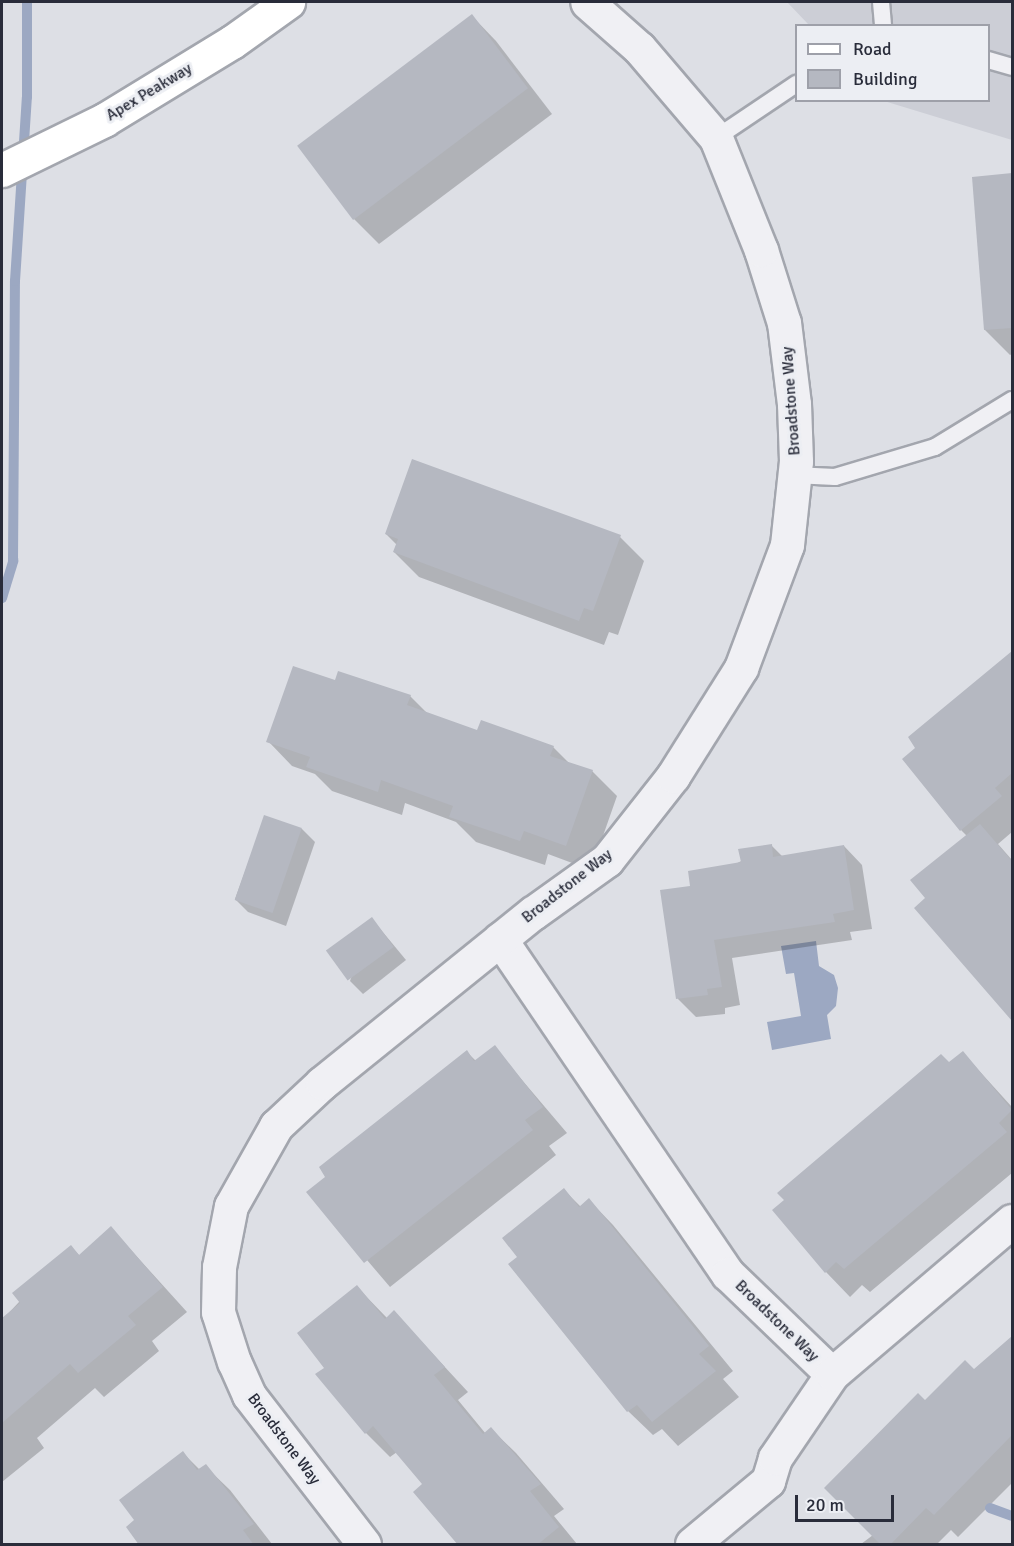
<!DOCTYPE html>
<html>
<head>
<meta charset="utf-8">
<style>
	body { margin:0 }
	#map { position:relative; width:1014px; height:1546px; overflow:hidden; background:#dddfe5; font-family:Signika,sans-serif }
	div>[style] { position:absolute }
	.built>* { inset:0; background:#ccced6 }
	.water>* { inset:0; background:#9ca8c2 }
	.shadow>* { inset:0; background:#0003 }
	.stream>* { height:10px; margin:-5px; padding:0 5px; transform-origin:5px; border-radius:5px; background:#9ca8c2 }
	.building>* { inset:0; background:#b5b8c1; transform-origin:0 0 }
	.roads { filter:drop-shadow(2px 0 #a3a6ae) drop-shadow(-2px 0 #a3a6ae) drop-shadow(0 2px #a3a6ae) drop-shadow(0 -2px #a3a6ae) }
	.lane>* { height:16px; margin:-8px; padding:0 8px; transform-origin:8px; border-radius:8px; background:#f0f0f4 }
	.street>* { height:33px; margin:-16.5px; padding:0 16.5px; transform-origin:16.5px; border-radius:16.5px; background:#f0f0f4 }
	.secondary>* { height:33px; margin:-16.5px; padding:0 16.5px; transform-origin:16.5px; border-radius:16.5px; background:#fff }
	span { translate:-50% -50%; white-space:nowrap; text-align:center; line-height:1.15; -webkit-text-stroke:6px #eceef3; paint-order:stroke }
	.street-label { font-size:16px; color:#292c3a }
	.frame { position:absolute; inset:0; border:3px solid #292c3a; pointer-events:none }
	.legend { position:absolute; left:795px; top:24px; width:195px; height:78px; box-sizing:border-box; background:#eceef3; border:2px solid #9ea0a9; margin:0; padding:8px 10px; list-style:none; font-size:18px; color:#292c3a }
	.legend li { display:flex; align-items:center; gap:12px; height:30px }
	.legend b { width:30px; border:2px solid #9ea0a9 }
	.scale { position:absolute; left:795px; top:1495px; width:99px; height:27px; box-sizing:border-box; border:3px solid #292c3a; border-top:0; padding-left:8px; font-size:18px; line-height:21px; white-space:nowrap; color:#292c3a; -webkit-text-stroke:4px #eceef3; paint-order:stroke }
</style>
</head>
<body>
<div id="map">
	<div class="built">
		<div style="clip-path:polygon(787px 2px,1012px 2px,1012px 140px,884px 101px,988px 100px,988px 26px,809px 25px)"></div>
	</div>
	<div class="water">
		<div style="clip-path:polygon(816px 941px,819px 966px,834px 975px,838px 988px,836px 1006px,827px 1015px,831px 1039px,772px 1050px,767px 1022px,801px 1016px,794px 973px,786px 974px,781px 946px)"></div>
	</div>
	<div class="shadow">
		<div style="clip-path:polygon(472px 16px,496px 41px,552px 114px,379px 244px,354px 219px,299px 147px)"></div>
		<div style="clip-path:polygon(1012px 175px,1012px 354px,1010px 355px,985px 330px,973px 178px)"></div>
		<div style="clip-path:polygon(386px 534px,620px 537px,644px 561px,618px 635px,609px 632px,604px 645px,419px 577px,394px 552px,397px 545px)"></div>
		<div style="clip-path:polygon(1012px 653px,1012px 832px,998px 844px,1012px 860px,1012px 1018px,917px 908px,927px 899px,967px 836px,961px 830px,995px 666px)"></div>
		<div style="clip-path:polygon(336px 682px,410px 696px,429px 715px,477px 732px,553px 747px,570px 764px,592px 771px,617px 796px,591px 870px,548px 854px,545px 865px,476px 842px,456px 822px,405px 803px,402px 815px,332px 791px,315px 774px,292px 766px,268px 741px)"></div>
		<div style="clip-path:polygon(265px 817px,302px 829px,315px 842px,286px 926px,248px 912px,235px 899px)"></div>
		<div style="clip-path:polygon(771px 845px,783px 857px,844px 846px,862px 865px,872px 929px,850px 932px,852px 940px,732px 958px,740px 1005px,725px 1008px,725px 1014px,696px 1017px,678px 999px,691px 888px)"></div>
		<div style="clip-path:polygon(372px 919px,406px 960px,363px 994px,350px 981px)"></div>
		<div style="clip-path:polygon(494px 1047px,567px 1133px,549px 1146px,556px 1155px,390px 1287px,309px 1192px,467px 1052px,476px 1061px)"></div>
		<div style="clip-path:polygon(963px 1053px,1012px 1107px,1012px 1173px,870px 1292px,862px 1285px,850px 1297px,826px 1272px,786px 1200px)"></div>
		<div style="clip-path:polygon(564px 1190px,581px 1207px,589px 1200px,613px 1225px,733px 1371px,723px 1379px,739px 1397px,678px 1446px,662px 1429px,653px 1435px,628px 1411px,519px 1258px)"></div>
		<div style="clip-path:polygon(111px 1228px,187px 1312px,152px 1341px,159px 1351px,104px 1397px,95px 1388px,37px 1438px,44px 1448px,2px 1482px,2px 1320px,71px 1247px,80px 1256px)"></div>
		<div style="clip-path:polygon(357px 1287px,387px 1318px,394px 1312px,468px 1392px,458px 1400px,486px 1434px,491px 1429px,516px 1453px,564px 1509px,554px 1516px,577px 1544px,460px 1544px,424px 1484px,397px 1452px,390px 1457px,366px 1433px,327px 1368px)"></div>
		<div style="clip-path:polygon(1012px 1338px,1012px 1483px,958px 1537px,951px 1530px,937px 1544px,861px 1544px,873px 1535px,925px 1402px,974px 1371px)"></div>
		<div style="clip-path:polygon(183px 1453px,200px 1470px,205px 1466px,230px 1490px,272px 1544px,141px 1544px,136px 1520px)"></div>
	</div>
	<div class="stream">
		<div style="left:2px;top:598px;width:39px;rotate:-73deg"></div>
		<div style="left:13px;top:561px;width:280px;rotate:-89.6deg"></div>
		<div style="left:15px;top:281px;width:184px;rotate:-86.3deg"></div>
		<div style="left:27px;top:97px;width:95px;rotate:-90deg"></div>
		<div style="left:990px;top:1508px;width:23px;rotate:20deg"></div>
	</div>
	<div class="building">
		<div style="left:472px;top:14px;width:93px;height:219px;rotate:53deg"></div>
		<div style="clip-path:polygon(1012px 173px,1012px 328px,984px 330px,972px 177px)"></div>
		<div style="clip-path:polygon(412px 459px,621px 535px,593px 611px,584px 608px,579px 621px,393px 552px,398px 539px,385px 534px)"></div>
		<div style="clip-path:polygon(1012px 651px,1012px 773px,995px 788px,1002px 796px,960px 831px,902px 759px,915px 748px,908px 737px)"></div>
		<div style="clip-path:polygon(293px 666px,335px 680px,338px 671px,411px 695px,407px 705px,477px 730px,481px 720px,554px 746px,550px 756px,593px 770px,566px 846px,524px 831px,520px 841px,449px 817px,453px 806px,381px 780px,378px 792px,306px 767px,310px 757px,266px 742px)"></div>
		<div style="left:264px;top:815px;width:40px;height:90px;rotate:19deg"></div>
		<div style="clip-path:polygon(980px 824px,1012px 861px,1012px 1021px,914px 908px,925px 898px,910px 880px)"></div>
		<div style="clip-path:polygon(772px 844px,773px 857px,844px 845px,854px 910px,833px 914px,835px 922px,714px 940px,722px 987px,707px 989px,708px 995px,676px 999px,660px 890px,690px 886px,688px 871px,741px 862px,738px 849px)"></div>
		<div style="left:372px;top:917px;width:37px;height:57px;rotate:54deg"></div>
		<div style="clip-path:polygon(495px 1045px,543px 1107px,525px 1120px,533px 1130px,364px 1263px,306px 1192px,325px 1177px,319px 1167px,467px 1050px,474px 1061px)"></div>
		<div style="clip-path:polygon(963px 1051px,1012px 1110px,999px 1123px,1007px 1132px,844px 1269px,836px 1262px,825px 1273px,772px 1210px,784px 1200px,777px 1193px,941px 1054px,949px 1062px)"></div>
		<div style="clip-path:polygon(564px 1188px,579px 1207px,589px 1198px,709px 1346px,699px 1354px,716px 1371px,652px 1422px,637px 1405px,627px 1412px,508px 1264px,517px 1257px,502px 1238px)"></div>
		<div style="clip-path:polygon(111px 1226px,163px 1287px,128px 1316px,136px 1325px,78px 1373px,70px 1364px,2px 1423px,2px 1318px,20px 1303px,12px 1293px,71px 1245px,79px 1255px)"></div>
		<div style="clip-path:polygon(357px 1285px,385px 1319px,394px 1310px,445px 1367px,434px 1375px,483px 1434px,491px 1427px,541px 1484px,530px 1491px,559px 1527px,537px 1545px,458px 1545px,413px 1492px,422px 1484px,373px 1426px,365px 1434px,315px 1374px,324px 1368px,297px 1333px)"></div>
		<div style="clip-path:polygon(1012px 1336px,1012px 1435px,934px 1515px,926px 1508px,890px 1545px,881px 1545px,824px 1488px,918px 1393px,925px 1400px,965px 1360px,974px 1369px)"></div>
		<div style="clip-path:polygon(183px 1451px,197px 1470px,206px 1464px,254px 1524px,243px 1530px,254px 1545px,139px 1545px,126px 1527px,134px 1520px,119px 1500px)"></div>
	</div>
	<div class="roads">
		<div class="lane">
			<div style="left:881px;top:2px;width:24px;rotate:85deg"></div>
			<div style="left:988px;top:60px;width:25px;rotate:16deg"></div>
			<div style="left:716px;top:138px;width:97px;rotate:-34deg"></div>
			<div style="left:794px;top:475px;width:41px;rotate:2.8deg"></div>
			<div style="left:835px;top:477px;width:104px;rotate:-16.7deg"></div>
			<div style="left:935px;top:447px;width:90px;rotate:-31.4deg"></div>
		</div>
		<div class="street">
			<div style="left:500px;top:939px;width:405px;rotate:55.8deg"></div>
			<div style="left:728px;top:1274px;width:144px;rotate:43.9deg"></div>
			<div style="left:364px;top:1544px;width:188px;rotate:-127.7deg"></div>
			<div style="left:249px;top:1395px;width:36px;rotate:-114deg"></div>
			<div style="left:234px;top:1362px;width:52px;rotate:-107.7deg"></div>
			<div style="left:218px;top:1312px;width:45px;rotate:-88.7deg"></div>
			<div style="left:219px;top:1267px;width:62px;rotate:-78.9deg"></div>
			<div style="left:231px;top:1206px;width:92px;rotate:-60.6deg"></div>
			<div style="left:276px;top:1126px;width:63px;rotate:-43.1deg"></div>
			<div style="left:322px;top:1083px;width:271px;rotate:-38.9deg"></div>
			<div style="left:533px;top:913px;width:91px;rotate:-35.6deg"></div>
			<div style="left:607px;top:860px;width:107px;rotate:-51.8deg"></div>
			<div style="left:673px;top:776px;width:128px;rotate:-57.8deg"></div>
			<div style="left:741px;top:668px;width:131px;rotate:-69.5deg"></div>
			<div style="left:787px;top:545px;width:84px;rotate:-83.9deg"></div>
			<div style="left:796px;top:461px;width:57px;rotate:-92deg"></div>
			<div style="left:794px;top:404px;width:82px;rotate:-97deg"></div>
			<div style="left:784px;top:323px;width:77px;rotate:-107.5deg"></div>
			<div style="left:761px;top:250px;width:121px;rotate:-111.9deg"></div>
			<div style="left:716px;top:138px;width:118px;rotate:-130.5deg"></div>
			<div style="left:639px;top:48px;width:69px;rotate:-138.5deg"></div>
			<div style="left:692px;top:1544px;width:99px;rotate:-39.7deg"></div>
			<div style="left:768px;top:1481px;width:24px;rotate:-73deg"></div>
			<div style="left:775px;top:1458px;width:102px;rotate:-55.8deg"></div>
			<div style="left:832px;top:1374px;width:236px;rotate:-40.4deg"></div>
		</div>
		<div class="secondary">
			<div style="left:2px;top:170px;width:114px;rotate:-26.1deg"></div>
			<div style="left:104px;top:120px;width:150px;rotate:-31.4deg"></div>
			<div style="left:232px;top:42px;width:69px;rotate:-35.5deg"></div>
		</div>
	</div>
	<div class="street-label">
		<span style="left:149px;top:92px;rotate:-31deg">Apex Peakway</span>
		<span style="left:791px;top:401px;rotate:-94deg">Broadstone Way</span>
		<span style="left:567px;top:886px;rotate:-38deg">Broadstone Way</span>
		<span style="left:777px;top:1321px;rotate:44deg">Broadstone Way</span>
		<span style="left:284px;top:1439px;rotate:53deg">Broadstone Way</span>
	</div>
	<div class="frame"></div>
	<ul class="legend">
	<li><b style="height:8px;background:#fff"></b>Road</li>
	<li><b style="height:16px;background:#b5b8c1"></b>Building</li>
	</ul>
	<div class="scale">20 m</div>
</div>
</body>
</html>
